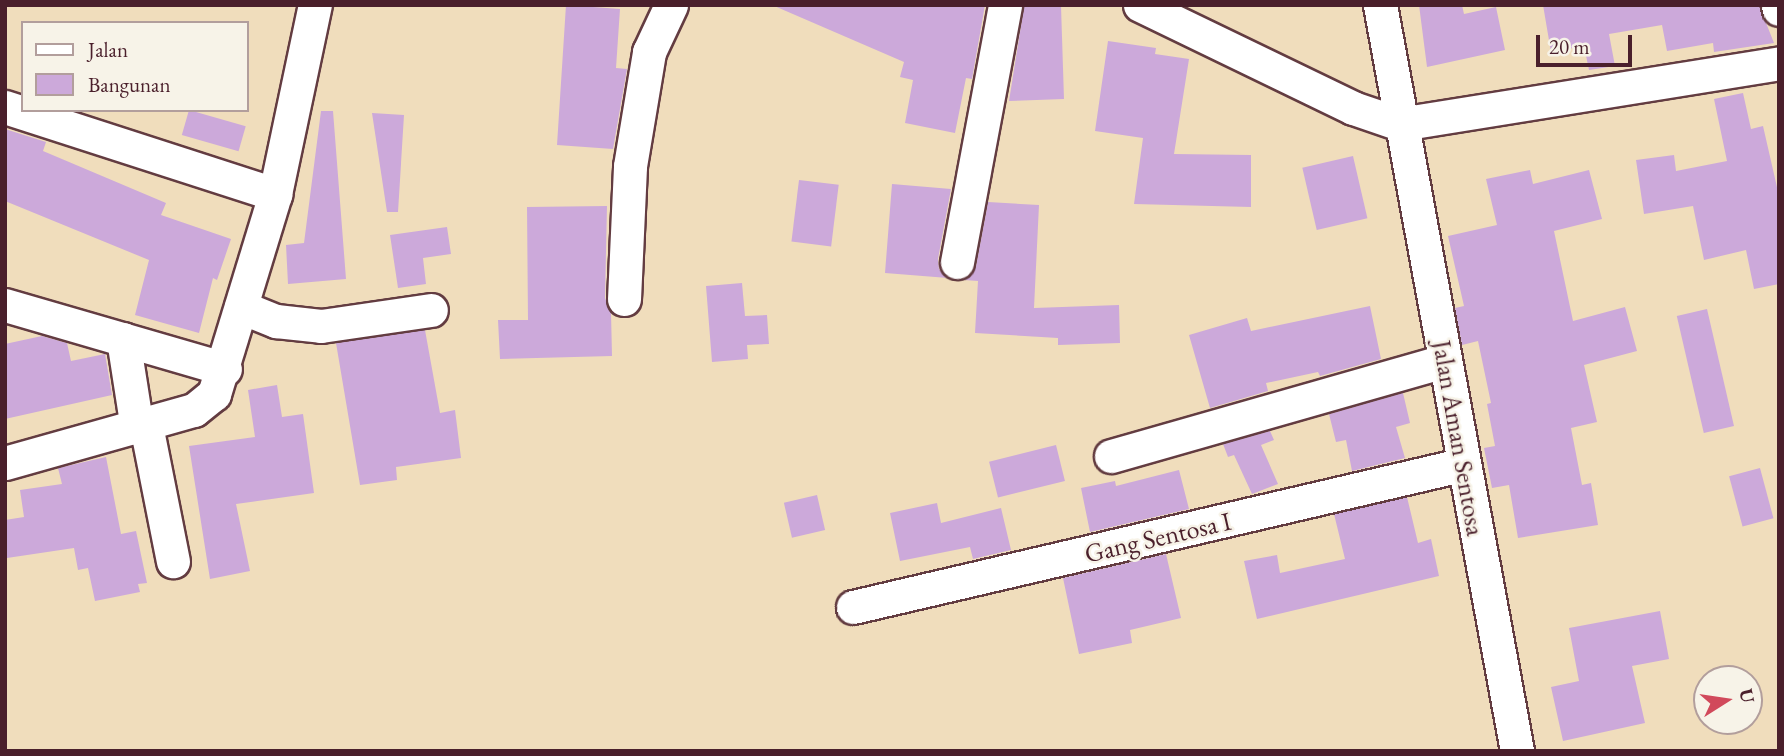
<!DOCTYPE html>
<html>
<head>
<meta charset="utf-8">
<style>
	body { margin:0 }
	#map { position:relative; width:1784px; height:756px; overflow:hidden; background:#f0ddbc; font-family:"EB Garamond",serif }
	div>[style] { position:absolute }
	.building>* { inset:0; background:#cca9da; transform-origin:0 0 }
	.roads { filter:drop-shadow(2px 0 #633c41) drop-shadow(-2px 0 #633c41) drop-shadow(0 2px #633c41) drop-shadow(0 -2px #633c41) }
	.minor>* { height:33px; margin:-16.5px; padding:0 16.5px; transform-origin:16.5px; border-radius:16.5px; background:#fff }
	span { translate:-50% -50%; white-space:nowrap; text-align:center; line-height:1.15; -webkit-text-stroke:5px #f7f3e8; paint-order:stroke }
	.street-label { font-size:26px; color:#4a1f2b }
	.frame { position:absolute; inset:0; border:7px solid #4a1f2b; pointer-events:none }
	.legend { position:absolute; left:21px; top:21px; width:228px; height:91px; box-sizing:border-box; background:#f7f3e8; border:2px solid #b29e9c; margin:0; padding:9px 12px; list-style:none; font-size:21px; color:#4a1f2b }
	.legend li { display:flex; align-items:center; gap:14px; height:35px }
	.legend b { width:35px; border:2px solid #b29e9c }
	.north { position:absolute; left:1693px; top:665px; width:70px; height:70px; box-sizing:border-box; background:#f7f3e8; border:2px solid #b29e9c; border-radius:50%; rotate:78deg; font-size:19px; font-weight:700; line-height:28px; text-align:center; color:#4a1f2b }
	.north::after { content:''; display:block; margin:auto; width:24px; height:32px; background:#d1495b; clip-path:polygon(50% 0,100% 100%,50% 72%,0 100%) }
	.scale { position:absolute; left:1536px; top:35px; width:96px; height:32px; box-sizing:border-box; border:4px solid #4a1f2b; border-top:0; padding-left:9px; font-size:21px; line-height:24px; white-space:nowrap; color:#4a1f2b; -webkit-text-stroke:5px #f7f3e8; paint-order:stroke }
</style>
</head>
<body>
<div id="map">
	<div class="building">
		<div style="clip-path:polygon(566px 5px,620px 9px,616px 68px,627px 69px,613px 149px,557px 145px)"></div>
		<div style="clip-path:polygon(772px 5px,985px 5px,972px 79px,966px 78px,955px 133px,905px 123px,913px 80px,900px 77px,904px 62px)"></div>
		<div style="clip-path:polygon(1419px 5px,1462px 5px,1464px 14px,1496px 7px,1505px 50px,1427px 67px)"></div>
		<div style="clip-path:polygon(1543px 5px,1759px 5px,1774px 43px,1714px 52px,1713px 43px,1667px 51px,1662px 25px,1609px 34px,1615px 66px,1589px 70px,1584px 46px,1551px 52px)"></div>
		<div style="clip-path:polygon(1061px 6px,1064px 99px,1009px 101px,1024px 7px)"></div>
		<div style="clip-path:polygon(1108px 41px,1156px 48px,1155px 54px,1189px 59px,1174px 154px,1251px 155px,1251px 207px,1134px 204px,1143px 138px,1095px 131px)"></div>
		<div style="clip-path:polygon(1743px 93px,1751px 129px,1763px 126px,1779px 196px,1779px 284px,1754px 289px,1746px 250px,1704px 260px,1693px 206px,1644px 214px,1636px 160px,1674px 155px,1676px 171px,1727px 161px,1714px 99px)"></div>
		<div style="left:189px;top:110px;width:59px;height:26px;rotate:16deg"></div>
		<div style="clip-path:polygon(321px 111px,333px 111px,346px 279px,288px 284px,286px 245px,304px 243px)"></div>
		<div style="clip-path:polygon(372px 113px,404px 115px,398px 212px,387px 212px)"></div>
		<div style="clip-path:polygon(5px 129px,46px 142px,43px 151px,166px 203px,161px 215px,231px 239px,217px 280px,213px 278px,199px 333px,135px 315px,149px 260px,5px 201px)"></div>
		<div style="left:1353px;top:156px;width:64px;height:52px;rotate:77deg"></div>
		<div style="clip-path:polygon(1530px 170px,1533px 184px,1589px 170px,1602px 219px,1554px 231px,1573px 321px,1625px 307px,1637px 351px,1584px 365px,1597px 422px,1571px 428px,1582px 485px,1591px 483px,1598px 525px,1518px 538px,1509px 485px,1492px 488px,1484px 448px,1495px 446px,1487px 404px,1491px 403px,1478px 341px,1462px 345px,1455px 308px,1464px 306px,1448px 236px,1497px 225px,1486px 179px)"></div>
		<div style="left:799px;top:180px;width:40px;height:62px;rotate:7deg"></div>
		<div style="clip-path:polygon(892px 184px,951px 189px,938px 259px,939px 269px,948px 278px,885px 273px)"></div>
		<div style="clip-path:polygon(988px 202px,1039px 205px,1034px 308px,1119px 305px,1120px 343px,1058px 345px,1058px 338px,975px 333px,978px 281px,964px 280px,976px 266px)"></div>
		<div style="clip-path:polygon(607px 206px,605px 298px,611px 312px,612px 356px,500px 359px,498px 320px,528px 320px,527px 207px)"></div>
		<div style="clip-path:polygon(447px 227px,451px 254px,423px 258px,426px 284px,398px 288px,390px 235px)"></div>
		<div style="clip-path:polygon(742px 283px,745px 316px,767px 315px,769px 344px,747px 345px,748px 359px,712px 362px,706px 286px)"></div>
		<div style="clip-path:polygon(1370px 306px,1381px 359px,1320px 376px,1318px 372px,1266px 383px,1268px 391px,1210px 408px,1189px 335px,1247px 318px,1251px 331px)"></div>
		<div style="left:1707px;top:309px;width:120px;height:31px;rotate:77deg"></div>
		<div style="clip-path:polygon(425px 330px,440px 413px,455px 410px,461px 458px,396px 467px,397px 480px,360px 485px,336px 343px)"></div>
		<div style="clip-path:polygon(42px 336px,67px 343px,71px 361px,105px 354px,112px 395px,5px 419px,5px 344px)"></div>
		<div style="clip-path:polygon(277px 385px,282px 417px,303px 414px,314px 493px,236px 504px,250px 571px,210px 579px,189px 446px,255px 437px,248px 390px)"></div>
		<div style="clip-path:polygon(1403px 393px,1410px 423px,1396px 427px,1405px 458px,1352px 471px,1346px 440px,1336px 442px,1329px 414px)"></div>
		<div style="clip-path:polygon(1270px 431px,1274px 440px,1261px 445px,1278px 484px,1252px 494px,1234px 455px,1228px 457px,1223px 444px)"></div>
		<div style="left:1056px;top:445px;width:37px;height:69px;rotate:76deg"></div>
		<div style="clip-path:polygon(106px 457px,121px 534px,136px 531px,147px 583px,138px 584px,140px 592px,95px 601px,88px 568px,78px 570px,74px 548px,7px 558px,5px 520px,24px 517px,20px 490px,62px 484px,58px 468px)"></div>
		<div style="left:1760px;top:468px;width:52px;height:32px;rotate:75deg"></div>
		<div style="clip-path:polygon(1179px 470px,1189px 509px,1090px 532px,1081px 488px,1115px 481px,1116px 486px)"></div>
		<div style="left:817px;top:495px;width:36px;height:34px;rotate:77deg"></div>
		<div style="clip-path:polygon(1407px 497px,1418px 543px,1431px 539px,1439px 576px,1257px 619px,1244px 561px,1277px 555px,1280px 573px,1345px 559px,1334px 514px)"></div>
		<div style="clip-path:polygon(937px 503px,941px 523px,1001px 508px,1011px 550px,973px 559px,970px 547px,900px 561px,890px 513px)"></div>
		<div style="clip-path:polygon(1166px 554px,1181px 618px,1130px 630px,1132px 643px,1079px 654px,1063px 578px)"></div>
		<div style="clip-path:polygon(1660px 611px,1669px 659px,1632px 666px,1645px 723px,1563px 741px,1551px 687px,1579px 681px,1569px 628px)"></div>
	</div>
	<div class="roads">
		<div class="minor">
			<div style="left:1140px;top:5px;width:237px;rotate:25.8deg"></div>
			<div style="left:1353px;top:108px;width:50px;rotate:18.8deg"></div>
			<div style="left:1400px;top:124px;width:384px;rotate:-9.1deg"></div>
			<div style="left:1380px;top:5px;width:758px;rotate:79.59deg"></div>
			<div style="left:1778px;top:5px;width:4px;rotate:76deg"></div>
			<div style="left:5px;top:107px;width:284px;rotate:17.9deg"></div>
			<div style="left:957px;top:262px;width:261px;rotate:-79.4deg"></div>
			<div style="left:624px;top:299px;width:133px;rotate:-87.4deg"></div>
			<div style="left:630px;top:166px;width:116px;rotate:-80.5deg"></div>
			<div style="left:649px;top:52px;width:52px;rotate:-64.9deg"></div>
			<div style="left:5px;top:305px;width:229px;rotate:16.2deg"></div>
			<div style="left:241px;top:307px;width:38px;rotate:22deg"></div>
			<div style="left:276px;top:321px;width:45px;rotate:6.3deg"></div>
			<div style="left:321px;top:326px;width:111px;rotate:-8.3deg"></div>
			<div style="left:123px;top:339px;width:90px;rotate:81.1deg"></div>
			<div style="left:146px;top:425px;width:139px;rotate:78.8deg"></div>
			<div style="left:1111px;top:456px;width:346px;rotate:-15.9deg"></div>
			<div style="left:5px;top:463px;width:196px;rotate:-15.7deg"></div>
			<div style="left:194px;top:410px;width:26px;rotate:-39deg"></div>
			<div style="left:214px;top:394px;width:209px;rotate:-73deg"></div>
			<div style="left:275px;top:194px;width:193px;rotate:-78.1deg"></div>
			<div style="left:853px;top:607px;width:624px;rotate:-13.15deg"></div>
		</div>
	</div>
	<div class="street-label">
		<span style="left:1458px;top:438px;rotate:80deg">Jalan Aman Sentosa</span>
		<span style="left:1158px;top:538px;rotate:-13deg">Gang Sentosa I</span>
	</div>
	<div class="frame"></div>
	<ul class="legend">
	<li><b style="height:9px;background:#fff"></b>Jalan</li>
	<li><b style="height:19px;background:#cca9da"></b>Bangunan</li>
	</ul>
	<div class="north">U</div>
	<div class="scale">20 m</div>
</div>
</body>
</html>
